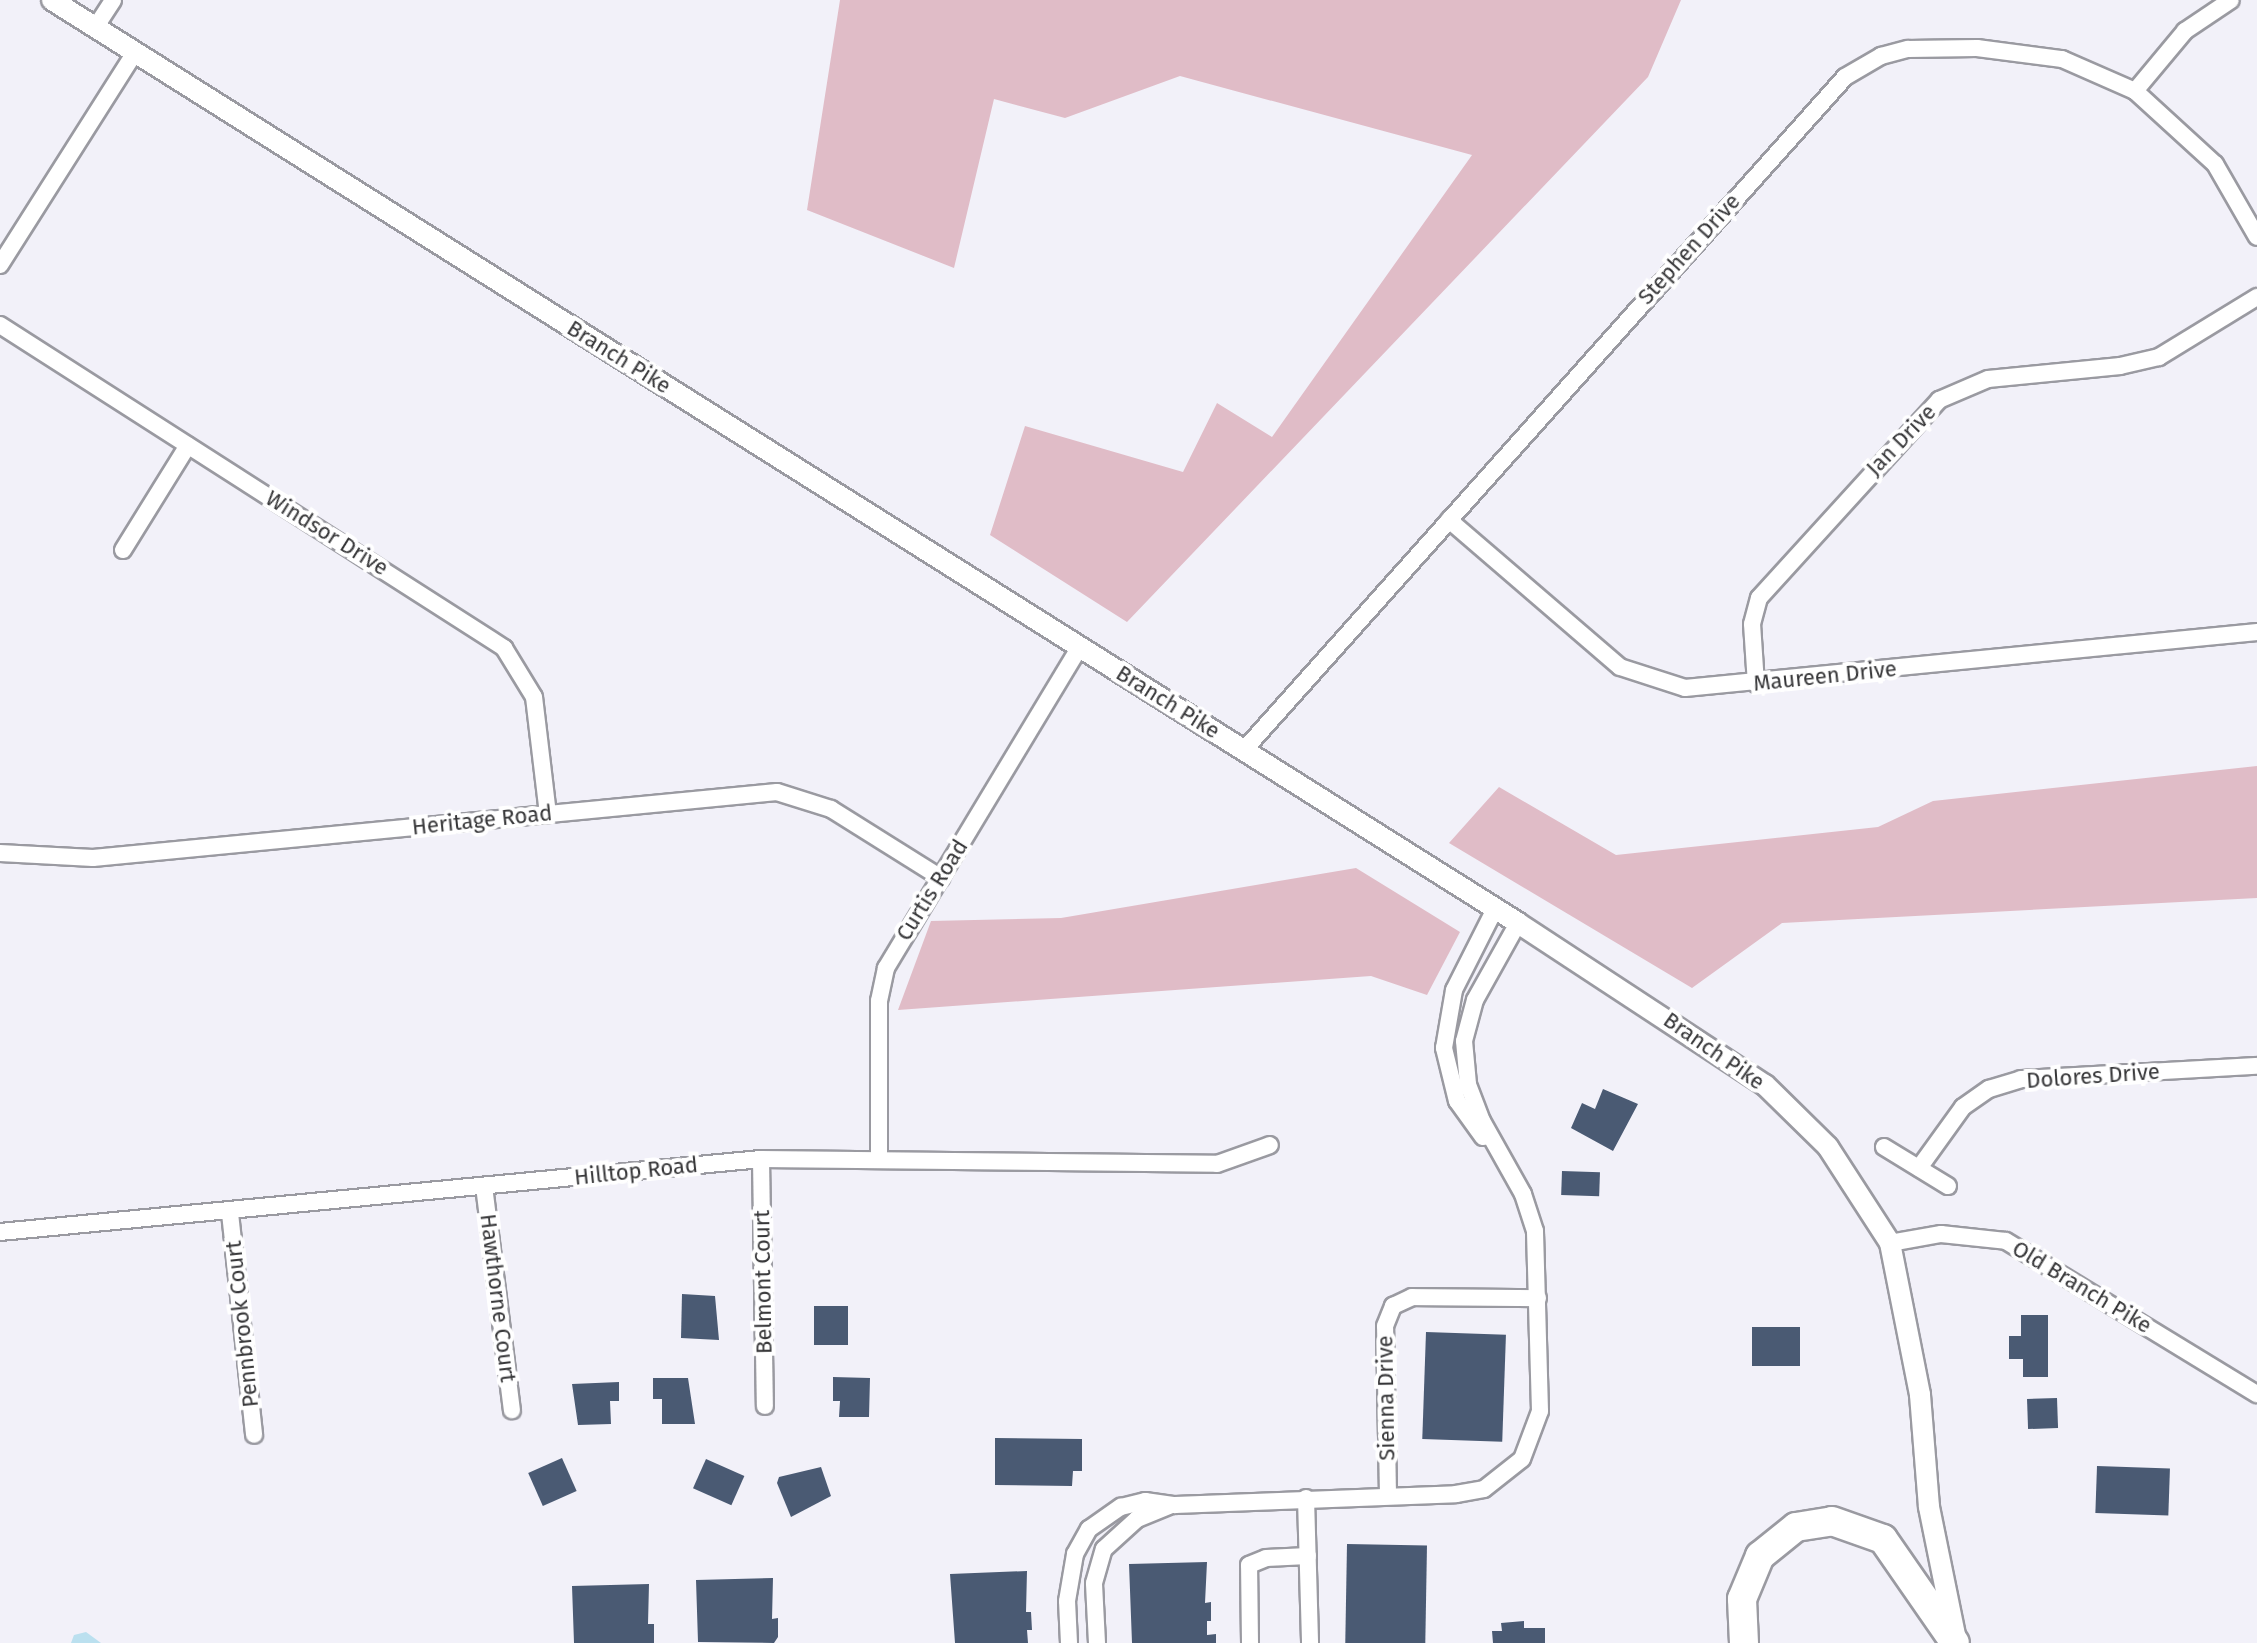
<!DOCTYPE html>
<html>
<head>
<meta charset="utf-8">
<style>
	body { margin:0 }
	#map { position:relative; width:2257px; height:1643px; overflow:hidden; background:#f2f1f9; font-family:"Fira Sans",sans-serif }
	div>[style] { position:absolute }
	.green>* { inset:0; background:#e0bcc7 }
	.water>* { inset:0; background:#bbe0ef }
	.building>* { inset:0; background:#4a5a73; transform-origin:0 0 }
	.roads { filter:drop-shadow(2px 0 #9a9aa1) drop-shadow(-2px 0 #9a9aa1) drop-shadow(0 2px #9a9aa1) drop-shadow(0 -2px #9a9aa1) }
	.minor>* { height:16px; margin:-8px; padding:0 8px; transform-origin:8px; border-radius:8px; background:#fff }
	.tertiary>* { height:20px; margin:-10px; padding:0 10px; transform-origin:10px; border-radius:10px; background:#fff }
	.trunk>* { height:28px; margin:-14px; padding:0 14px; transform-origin:14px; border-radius:14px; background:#fff }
	span { translate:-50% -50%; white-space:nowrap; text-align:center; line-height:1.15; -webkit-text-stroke:8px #fff; paint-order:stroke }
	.street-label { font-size:22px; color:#363638 }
</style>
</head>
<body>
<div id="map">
	<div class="green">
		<div style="clip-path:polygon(840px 0,1681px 0,1648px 77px,1127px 622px,990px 535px,1025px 426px,1183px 472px,1217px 403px,1272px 437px,1472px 155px,1180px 76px,1065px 118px,994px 99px,954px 268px,807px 210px)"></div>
		<div style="clip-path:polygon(2257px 766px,2257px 898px,1782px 923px,1692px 988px,1449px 843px,1499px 787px,1616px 855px,1878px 827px,1933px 801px)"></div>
		<div style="clip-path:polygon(1356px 868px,1460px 932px,1427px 995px,1371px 976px,898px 1010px,931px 921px,1061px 918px)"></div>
	</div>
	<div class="water">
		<div style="clip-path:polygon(86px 1632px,101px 1643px,71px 1643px,74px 1635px)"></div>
	</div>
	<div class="building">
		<div style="clip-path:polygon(1603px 1089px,1638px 1104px,1613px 1151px,1571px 1128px,1582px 1103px,1595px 1109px)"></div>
		<div style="left:1562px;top:1171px;width:38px;height:24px;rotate:2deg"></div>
		<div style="clip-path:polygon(682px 1294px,715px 1296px,719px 1340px,681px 1338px)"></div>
		<div style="left:814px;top:1306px;width:34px;height:39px"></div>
		<div style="clip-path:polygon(2021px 1315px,2048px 1315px,2048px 1377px,2023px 1377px,2023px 1359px,2009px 1359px,2009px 1336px,2021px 1336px)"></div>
		<div style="left:1752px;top:1327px;width:48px;height:39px"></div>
		<div style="left:1426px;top:1332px;width:80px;height:107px;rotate:2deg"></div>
		<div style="clip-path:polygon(833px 1377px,870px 1378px,869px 1417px,839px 1417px,840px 1401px,833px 1401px)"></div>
		<div style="clip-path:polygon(653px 1378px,688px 1378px,695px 1424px,662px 1424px,662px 1399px,653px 1399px)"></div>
		<div style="clip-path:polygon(619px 1382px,619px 1401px,610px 1401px,611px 1424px,578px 1425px,572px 1384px)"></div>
		<div style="left:2057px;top:1398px;width:30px;height:30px;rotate:88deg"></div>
		<div style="clip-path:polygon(995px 1438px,1082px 1439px,1082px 1471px,1073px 1471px,1072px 1486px,995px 1485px)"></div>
		<div style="left:562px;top:1458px;width:36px;height:37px;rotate:66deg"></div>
		<div style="left:706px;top:1459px;width:42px;height:32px;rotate:24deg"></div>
		<div style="left:2097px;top:1466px;width:73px;height:47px;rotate:2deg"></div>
		<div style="clip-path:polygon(821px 1467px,831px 1496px,791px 1517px,777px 1483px,779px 1477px)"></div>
		<div style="left:1347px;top:1544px;width:80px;height:99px;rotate:1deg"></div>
		<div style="clip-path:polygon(1207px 1562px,1205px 1603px,1211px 1602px,1211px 1621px,1207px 1621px,1207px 1635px,1216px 1634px,1216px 1643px,1132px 1643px,1129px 1564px)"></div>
		<div style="clip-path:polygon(1027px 1571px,1026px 1612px,1031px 1612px,1032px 1630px,1027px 1630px,1028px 1643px,955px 1643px,950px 1574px)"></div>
		<div style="clip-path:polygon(773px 1578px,772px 1619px,778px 1618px,778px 1637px,774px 1643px,698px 1642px,696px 1580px)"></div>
		<div style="clip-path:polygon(649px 1584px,648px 1624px,654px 1624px,654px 1643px,574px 1643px,572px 1586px)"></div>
		<div style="clip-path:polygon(1524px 1621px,1524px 1628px,1545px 1628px,1545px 1643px,1493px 1643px,1492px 1631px,1502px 1631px,1501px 1623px)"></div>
	</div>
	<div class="roads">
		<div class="minor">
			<div style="left:95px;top:28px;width:33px;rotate:-57deg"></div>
			<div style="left:2135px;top:91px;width:108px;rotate:42.4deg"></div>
			<div style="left:2215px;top:164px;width:84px;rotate:60.1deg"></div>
			<div style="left:0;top:265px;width:252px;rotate:-57.6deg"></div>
			<div style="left:0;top:325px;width:599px;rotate:32.65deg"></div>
			<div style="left:504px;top:648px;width:57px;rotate:58.5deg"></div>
			<div style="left:534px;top:697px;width:118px;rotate:83.2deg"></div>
			<div style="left:1449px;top:520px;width:225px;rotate:40.7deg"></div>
			<div style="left:1620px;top:667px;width:68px;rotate:17.9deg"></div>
			<div style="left:1685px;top:688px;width:575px;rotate:-5.59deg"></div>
			<div style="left:123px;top:550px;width:123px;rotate:-58.2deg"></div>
			<div style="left:1756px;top:684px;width:60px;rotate:-93.8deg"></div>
			<div style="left:1752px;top:624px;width:27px;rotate:-75deg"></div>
			<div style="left:1759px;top:598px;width:268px;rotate:-47.7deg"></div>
			<div style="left:1939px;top:400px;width:53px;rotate:-23.2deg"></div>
			<div style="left:1988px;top:379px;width:133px;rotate:-5.6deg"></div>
			<div style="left:2120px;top:366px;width:40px;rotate:-13deg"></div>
			<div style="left:2159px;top:357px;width:115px;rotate:-31.5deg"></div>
			<div style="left:1244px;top:750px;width:902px;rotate:-48.23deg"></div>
			<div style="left:1845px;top:77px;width:42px;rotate:-30.3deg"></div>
			<div style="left:1881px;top:56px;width:28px;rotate:-15deg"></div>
			<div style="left:1908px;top:49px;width:69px;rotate:-0.8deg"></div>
			<div style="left:1977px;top:48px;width:86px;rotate:7.4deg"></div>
			<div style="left:2062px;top:59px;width:80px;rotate:23.7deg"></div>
			<div style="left:2135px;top:91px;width:78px;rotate:-50.2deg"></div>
			<div style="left:2185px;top:31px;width:55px;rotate:-34deg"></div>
			<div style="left:0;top:853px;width:93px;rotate:3.1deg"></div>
			<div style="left:93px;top:858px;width:687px;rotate:-5.51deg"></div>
			<div style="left:777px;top:792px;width:57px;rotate:17.5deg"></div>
			<div style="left:831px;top:809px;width:130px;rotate:32.1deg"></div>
			<div style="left:1483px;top:1137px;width:44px;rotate:-125.8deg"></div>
			<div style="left:1457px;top:1101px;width:55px;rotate:-103.8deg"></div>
			<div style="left:1444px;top:1048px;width:59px;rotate:-80.2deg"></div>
			<div style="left:1454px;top:990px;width:91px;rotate:-63.2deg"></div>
			<div style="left:1884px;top:1147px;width:75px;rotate:31.4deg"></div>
			<div style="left:761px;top:1159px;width:247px;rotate:89.1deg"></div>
			<div style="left:879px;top:1160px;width:159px;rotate:-90deg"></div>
			<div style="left:879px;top:1001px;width:34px;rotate:-78deg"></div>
			<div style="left:886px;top:968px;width:375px;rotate:-58.9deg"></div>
			<div style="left:1919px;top:1168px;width:75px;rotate:-54.2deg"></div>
			<div style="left:1963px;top:1107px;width:32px;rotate:-35deg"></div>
			<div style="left:1989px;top:1089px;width:34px;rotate:-17deg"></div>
			<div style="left:2021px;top:1079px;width:236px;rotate:-3.2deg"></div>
			<div style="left:484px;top:1186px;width:226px;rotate:82.9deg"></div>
			<div style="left:230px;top:1213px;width:223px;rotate:83.8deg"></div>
			<div style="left:0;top:1232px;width:764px;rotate:-5.48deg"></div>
			<div style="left:761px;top:1159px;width:456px;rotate:0.6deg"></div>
			<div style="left:1217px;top:1164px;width:56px;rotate:-19.7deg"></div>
			<div style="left:1890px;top:1243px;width:52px;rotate:-10deg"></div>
			<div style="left:1941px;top:1234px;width:65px;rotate:6.1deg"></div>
			<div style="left:2006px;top:1241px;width:294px;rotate:31.4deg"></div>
			<div style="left:1388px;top:1495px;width:169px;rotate:-91deg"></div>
			<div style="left:1385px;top:1326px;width:22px;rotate:-68deg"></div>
			<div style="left:1393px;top:1306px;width:21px;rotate:-25deg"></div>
			<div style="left:1412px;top:1297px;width:126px;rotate:0.5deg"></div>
			<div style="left:1306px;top:1498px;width:145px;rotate:88.4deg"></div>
			<div style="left:1069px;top:1643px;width:42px;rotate:-92.7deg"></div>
			<div style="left:1067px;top:1601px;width:48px;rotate:-80.3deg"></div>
			<div style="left:1075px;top:1554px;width:29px;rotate:-61deg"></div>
			<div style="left:1089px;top:1529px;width:39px;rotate:-35deg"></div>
			<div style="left:1121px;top:1507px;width:25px;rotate:-14deg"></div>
			<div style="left:1145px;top:1501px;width:30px;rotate:8deg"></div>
			<div style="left:1175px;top:1505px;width:281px;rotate:-2.2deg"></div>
			<div style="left:1456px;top:1494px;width:28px;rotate:-10deg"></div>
			<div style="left:1484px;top:1489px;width:48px;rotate:-38.3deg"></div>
			<div style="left:1522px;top:1459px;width:51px;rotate:-69.4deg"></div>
			<div style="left:1540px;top:1411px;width:180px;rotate:-91.6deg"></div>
			<div style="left:1535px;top:1231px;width:39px;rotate:-108deg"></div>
			<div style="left:1523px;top:1194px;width:84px;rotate:-119.3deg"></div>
			<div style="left:1482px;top:1121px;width:40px;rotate:-111deg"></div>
			<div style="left:1468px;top:1084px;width:43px;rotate:-95.3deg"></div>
			<div style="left:1464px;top:1041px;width:42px;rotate:-75deg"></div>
			<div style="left:1475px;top:1000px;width:88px;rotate:-60.8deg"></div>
			<div style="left:1097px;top:1643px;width:60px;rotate:-92.9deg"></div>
			<div style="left:1094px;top:1583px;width:35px;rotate:-74deg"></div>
			<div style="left:1104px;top:1549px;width:45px;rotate:-42.3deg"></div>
			<div style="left:1137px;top:1519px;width:35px;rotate:-22deg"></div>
			<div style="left:1250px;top:1643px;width:78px;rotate:-90.7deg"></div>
			<div style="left:1249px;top:1565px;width:18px;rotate:-22deg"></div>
			<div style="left:1266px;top:1558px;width:42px;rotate:-2.7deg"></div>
		</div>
		<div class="tertiary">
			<div style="left:52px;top:0;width:1732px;rotate:32.19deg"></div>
			<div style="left:1518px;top:923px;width:295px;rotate:33.3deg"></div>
			<div style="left:1765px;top:1085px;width:88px;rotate:44.5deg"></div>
			<div style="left:1828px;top:1147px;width:114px;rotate:57.1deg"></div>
			<div style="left:1890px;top:1243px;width:155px;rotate:78.8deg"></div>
			<div style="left:1920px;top:1395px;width:112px;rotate:85.4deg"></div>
			<div style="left:1929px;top:1507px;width:131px;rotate:78.5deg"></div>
		</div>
		<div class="trunk">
			<div style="left:1744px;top:1643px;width:44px;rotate:-92.6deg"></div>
			<div style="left:1742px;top:1599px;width:47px;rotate:-67.3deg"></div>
			<div style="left:1760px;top:1556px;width:46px;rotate:-38.9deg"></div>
			<div style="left:1796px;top:1527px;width:36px;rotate:-9deg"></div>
			<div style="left:1832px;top:1521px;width:54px;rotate:19.4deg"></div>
			<div style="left:1883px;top:1539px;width:126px;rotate:55.3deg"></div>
		</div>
	</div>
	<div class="street-label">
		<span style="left:1689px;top:249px;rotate:-48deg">Stephen Drive</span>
		<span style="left:619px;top:357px;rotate:32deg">Branch Pike</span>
		<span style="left:1901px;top:440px;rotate:-46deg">Jan Drive</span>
		<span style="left:327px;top:533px;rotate:32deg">Windsor Drive</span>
		<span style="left:1825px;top:676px;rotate:-6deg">Maureen Drive</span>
		<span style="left:1168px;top:702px;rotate:32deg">Branch Pike</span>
		<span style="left:482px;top:820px;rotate:-6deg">Heritage Road</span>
		<span style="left:932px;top:890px;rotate:-58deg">Curtis Road</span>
		<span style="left:1714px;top:1051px;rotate:35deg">Branch Pike</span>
		<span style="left:2093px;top:1076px;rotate:-4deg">Dolores Drive</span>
		<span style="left:636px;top:1171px;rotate:-6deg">Hilltop Road</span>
		<span style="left:763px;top:1282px;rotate:-91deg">Belmont Court</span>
		<span style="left:2082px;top:1287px;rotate:31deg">Old Branch Pike</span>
		<span style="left:498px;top:1298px;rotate:83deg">Hawthorne Court</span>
		<span style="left:242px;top:1324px;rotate:-96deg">Pennbrook Court</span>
		<span style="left:1386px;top:1398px;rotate:-91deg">Sienna Drive</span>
	</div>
</div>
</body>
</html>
